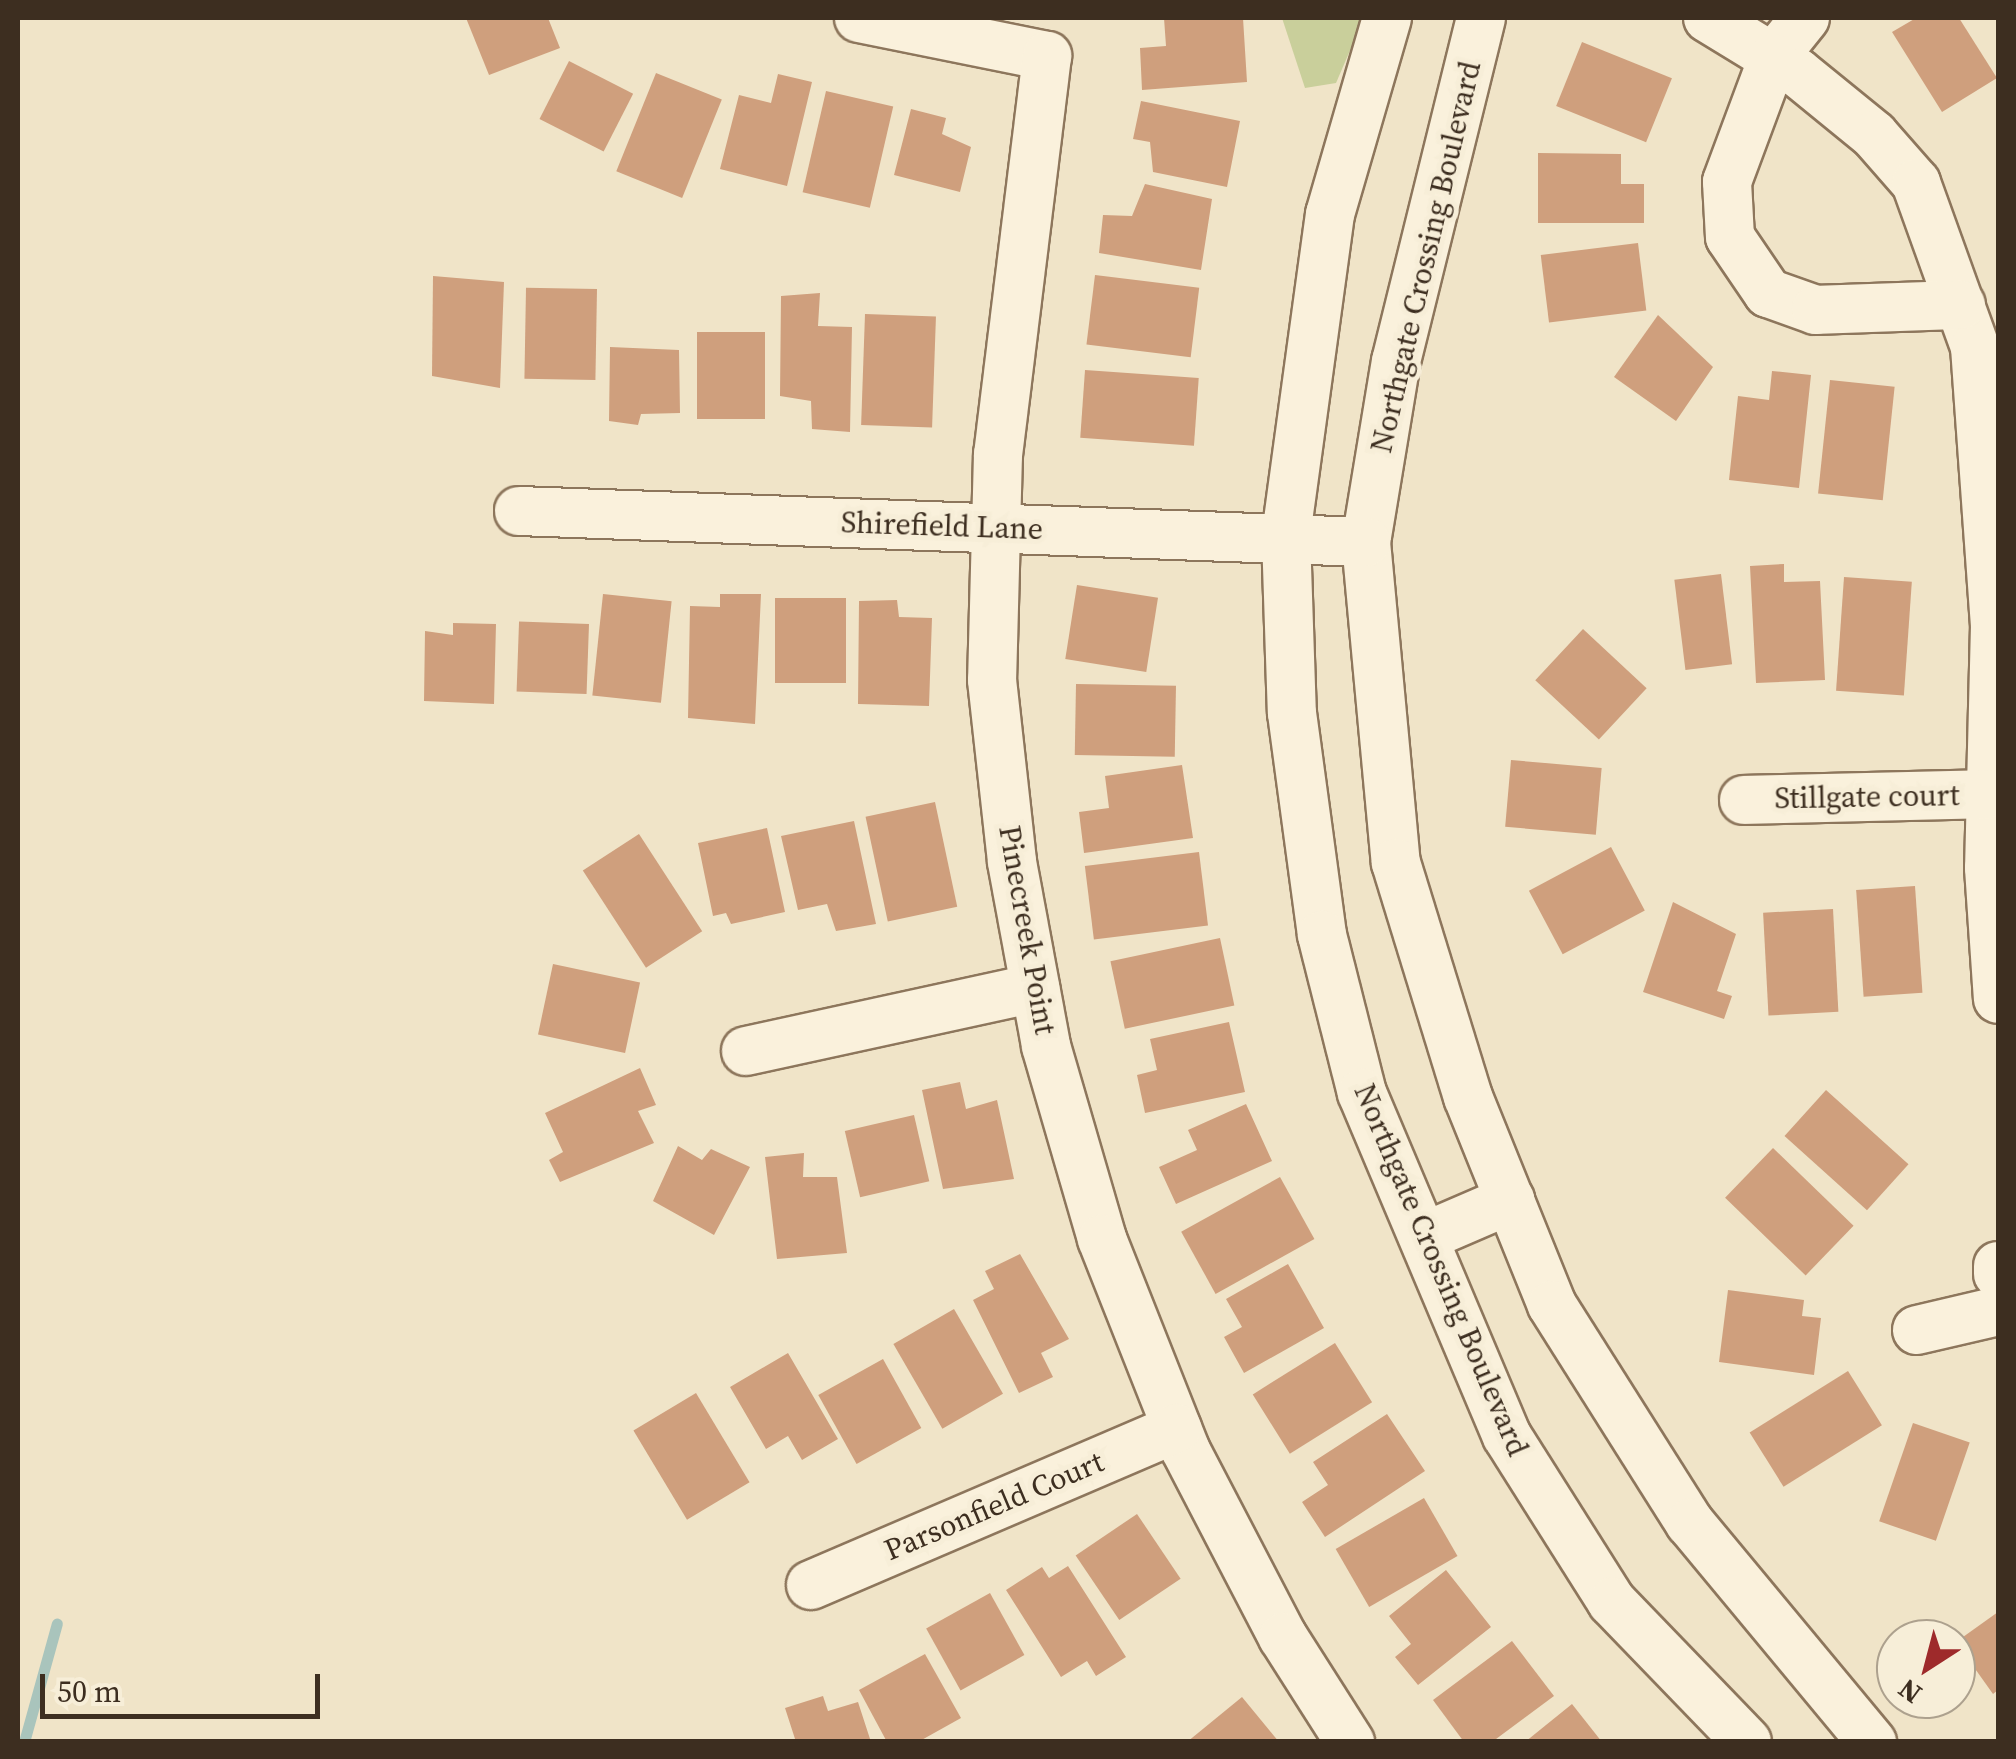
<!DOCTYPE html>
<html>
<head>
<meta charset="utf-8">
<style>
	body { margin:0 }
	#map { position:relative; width:2016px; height:1759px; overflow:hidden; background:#f0e4c8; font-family:"Source Serif 4",serif }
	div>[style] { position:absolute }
	.green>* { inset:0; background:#c9cf9b }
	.stream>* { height:11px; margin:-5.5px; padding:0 5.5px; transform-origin:5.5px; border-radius:5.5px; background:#a9c4bc }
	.building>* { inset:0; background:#cf9f7d; transform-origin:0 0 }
	.roads { filter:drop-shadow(2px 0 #8d765c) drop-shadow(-2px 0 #8d765c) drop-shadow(0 2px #8d765c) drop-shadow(0 -2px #8d765c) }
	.minor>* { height:48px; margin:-24px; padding:0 24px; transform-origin:24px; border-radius:24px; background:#faf1dc }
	span { translate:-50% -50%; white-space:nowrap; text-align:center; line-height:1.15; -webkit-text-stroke:10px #f7eed8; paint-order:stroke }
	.street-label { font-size:30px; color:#3d2e20 }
	.frame { position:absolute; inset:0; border:20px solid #3d2e20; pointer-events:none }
	.north { position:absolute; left:1876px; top:1619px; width:100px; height:100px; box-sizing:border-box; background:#f7eed8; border:2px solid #ada18e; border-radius:50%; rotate:216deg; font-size:28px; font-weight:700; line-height:40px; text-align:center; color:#3d2e20 }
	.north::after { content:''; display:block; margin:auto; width:35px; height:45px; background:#9e2a2b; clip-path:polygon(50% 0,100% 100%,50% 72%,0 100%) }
	.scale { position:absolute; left:40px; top:1674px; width:280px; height:45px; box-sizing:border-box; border:5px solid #3d2e20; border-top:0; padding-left:12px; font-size:30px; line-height:35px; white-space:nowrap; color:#3d2e20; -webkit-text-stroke:8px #f7eed8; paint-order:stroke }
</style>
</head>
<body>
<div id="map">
	<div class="green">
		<div style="clip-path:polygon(1282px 18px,1364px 18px,1336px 83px,1305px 88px)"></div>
	</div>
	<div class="stream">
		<div style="left:24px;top:1742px;width:123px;rotate:-74.5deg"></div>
	</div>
	<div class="building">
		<div style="clip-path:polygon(466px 18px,548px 18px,560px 48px,489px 75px)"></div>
		<div style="clip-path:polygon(1164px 18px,1243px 18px,1247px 82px,1142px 90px,1140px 48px,1166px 46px)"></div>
		<div style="clip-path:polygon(1916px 18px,1959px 18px,1997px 78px,1942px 112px,1892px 32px)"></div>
		<div style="left:1582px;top:42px;width:97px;height:69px;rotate:22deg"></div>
		<div style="left:569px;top:61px;width:72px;height:65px;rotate:27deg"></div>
		<div style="left:656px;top:73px;width:71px;height:106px;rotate:22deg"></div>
		<div style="clip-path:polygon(778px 74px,812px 82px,787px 186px,720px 169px,739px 95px,771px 103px)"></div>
		<div style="left:826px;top:91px;width:69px;height:104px;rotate:13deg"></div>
		<div style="clip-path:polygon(1141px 101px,1240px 121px,1227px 187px,1153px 172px,1150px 142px,1133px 139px)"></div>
		<div style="clip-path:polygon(911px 109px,946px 118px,942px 134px,971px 147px,960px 192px,894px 175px)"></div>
		<div style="clip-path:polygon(1538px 153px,1621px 154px,1621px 184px,1644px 184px,1644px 223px,1538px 223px)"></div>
		<div style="clip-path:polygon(1145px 184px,1212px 199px,1201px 270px,1099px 253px,1103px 215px,1132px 216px)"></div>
		<div style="left:1638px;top:243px;width:68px;height:98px;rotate:83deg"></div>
		<div style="left:1095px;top:275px;width:105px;height:70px;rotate:7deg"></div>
		<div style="clip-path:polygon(433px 276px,504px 282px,500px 388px,432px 376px)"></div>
		<div style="left:597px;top:289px;width:91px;height:71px;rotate:91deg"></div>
		<div style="clip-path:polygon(820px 293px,818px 326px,852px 327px,850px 432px,812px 429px,811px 401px,780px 396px,781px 296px)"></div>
		<div style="left:865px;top:314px;width:71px;height:111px;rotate:2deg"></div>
		<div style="clip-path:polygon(1658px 315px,1713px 367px,1676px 421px,1614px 377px)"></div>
		<div style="left:697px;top:332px;width:68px;height:87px"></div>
		<div style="clip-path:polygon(610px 347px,679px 350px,680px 413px,641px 414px,638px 425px,609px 421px)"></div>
		<div style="left:1085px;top:370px;width:114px;height:68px;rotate:4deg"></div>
		<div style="clip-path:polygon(1772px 371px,1811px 375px,1799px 488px,1729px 480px,1738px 396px,1769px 400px)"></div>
		<div style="left:1830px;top:380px;width:65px;height:114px;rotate:6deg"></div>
		<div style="clip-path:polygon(1784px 564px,1784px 582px,1820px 581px,1825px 680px,1756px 683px,1750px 566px)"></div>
		<div style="left:1721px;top:574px;width:91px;height:47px;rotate:83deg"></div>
		<div style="left:1844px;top:577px;width:68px;height:114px;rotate:4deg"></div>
		<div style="left:1077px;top:585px;width:82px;height:75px;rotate:9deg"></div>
		<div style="left:603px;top:594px;width:69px;height:102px;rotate:6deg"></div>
		<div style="clip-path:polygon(720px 594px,761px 594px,755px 724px,688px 718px,690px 606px,720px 607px)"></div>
		<div style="left:775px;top:598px;width:71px;height:85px"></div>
		<div style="clip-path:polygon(897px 600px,899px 617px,932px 618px,929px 706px,858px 704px,859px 601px)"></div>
		<div style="clip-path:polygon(453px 623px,496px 624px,494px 704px,424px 701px,425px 631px,453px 635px)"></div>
		<div style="left:589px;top:624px;width:70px;height:70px;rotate:92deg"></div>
		<div style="left:1583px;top:629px;width:87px;height:70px;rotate:43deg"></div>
		<div style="left:1076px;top:684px;width:100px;height:71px;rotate:1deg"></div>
		<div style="left:1511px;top:760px;width:91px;height:67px;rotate:5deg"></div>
		<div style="clip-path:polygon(1182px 765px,1193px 838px,1084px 853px,1079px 812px,1109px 808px,1105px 776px)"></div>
		<div style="left:935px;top:802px;width:107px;height:71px;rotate:78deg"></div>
		<div style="clip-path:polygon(854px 821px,876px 924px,836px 931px,827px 904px,798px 910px,781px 836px)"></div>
		<div style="clip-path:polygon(767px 828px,785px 912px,731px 924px,726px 913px,713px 916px,698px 843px)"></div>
		<div style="left:639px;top:834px;width:116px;height:67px;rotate:57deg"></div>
		<div style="left:1611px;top:847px;width:72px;height:93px;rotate:62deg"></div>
		<div style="left:1199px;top:852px;width:74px;height:115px;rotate:83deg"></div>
		<div style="left:1915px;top:886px;width:107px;height:59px;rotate:86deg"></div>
		<div style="clip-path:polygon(1673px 902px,1736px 934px,1717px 991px,1732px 996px,1724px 1019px,1643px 992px)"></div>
		<div style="left:1833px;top:909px;width:103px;height:70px;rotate:87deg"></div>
		<div style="left:1220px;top:938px;width:69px;height:112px;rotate:78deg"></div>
		<div style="left:553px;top:964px;width:89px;height:72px;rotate:12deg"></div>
		<div style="clip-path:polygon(1229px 1022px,1245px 1092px,1145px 1113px,1137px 1075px,1157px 1070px,1150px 1039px)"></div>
		<div style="clip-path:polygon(640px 1068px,656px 1105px,638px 1111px,654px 1143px,560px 1182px,549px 1160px,563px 1152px,545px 1113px)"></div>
		<div style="clip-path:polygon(960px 1082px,966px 1109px,997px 1100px,1014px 1179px,943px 1189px,922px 1090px)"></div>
		<div style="left:1826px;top:1090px;width:111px;height:62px;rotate:42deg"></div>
		<div style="clip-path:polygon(1246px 1104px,1272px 1161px,1176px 1204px,1159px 1167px,1197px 1150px,1188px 1130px)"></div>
		<div style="left:914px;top:1115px;width:68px;height:71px;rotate:77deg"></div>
		<div style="clip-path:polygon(678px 1146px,702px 1160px,711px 1149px,750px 1167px,714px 1235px,653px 1201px)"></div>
		<div style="left:1773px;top:1148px;width:112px;height:69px;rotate:44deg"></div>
		<div style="clip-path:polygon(804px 1153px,803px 1177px,837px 1177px,847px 1253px,777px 1259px,765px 1157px)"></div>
		<div style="left:1280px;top:1177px;width:71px;height:113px;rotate:61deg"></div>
		<div style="clip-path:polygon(1020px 1254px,1069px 1339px,1041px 1353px,1053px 1377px,1019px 1393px,973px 1300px,994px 1289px,985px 1271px)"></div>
		<div style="clip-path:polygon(1288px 1264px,1324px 1328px,1244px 1373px,1224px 1337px,1242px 1327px,1226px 1299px)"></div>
		<div style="clip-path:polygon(1728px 1290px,1804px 1300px,1802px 1316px,1821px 1318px,1814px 1375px,1719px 1362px)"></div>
		<div style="left:954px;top:1309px;width:98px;height:70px;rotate:60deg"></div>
		<div style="left:1335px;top:1343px;width:70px;height:97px;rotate:58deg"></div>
		<div style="clip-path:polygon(788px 1353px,838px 1439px,802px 1460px,788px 1436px,766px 1449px,730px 1387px)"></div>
		<div style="left:883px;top:1359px;width:79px;height:74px;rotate:61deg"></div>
		<div style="left:1848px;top:1371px;width:64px;height:116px;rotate:58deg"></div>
		<div style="left:696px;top:1393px;width:104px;height:73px;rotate:59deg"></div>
		<div style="clip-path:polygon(1387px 1414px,1425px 1471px,1325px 1537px,1302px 1502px,1328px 1485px,1313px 1462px)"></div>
		<div style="left:1913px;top:1423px;width:60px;height:104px;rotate:19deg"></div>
		<div style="left:1424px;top:1498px;width:67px;height:102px;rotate:60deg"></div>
		<div style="left:1137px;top:1514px;width:78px;height:74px;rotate:56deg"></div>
		<div style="clip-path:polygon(1068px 1566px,1126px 1657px,1096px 1676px,1087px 1661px,1061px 1677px,1006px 1590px,1042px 1567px,1049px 1578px)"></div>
		<div style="clip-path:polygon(1446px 1570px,1491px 1627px,1418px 1685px,1395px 1657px,1411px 1644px,1389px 1616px)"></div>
		<div style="left:990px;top:1593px;width:71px;height:73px;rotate:61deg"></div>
		<div style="clip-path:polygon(1998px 1612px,1998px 1690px,1993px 1694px,1956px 1642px)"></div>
		<div style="clip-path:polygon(1512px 1641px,1554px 1696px,1492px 1742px,1464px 1742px,1433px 1700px)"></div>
		<div style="clip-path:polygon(925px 1654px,961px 1718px,918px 1742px,887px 1742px,859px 1690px)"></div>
		<div style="clip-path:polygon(823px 1696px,828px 1711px,858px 1702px,871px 1742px,796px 1742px,785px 1708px)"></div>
		<div style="clip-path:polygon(1242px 1697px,1279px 1742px,1187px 1742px)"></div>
		<div style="clip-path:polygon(1572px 1704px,1602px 1742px,1525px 1742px)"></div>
	</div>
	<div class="roads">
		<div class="minor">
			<div style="left:859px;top:18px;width:192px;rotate:11.4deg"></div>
			<div style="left:1047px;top:56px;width:401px;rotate:97deg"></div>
			<div style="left:998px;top:454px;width:226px;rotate:91.5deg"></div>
			<div style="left:992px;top:680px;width:183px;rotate:83.7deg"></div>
			<div style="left:1012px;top:862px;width:187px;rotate:79.5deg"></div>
			<div style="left:1046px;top:1046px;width:201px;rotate:73.8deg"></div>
			<div style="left:1102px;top:1239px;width:226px;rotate:68.4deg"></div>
			<div style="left:1185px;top:1449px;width:212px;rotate:62.5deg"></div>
			<div style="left:1283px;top:1637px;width:125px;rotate:57.5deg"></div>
			<div style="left:1387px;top:18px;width:204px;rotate:106.2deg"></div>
			<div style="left:1330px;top:214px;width:325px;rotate:97.8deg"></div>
			<div style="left:1286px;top:536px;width:177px;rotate:88.1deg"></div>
			<div style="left:1292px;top:713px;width:224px;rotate:82.3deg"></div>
			<div style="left:1322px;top:935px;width:163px;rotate:75.8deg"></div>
			<div style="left:1362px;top:1093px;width:372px;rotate:67.1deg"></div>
			<div style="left:1507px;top:1436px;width:196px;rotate:57.7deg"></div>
			<div style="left:1612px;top:1602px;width:194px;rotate:46deg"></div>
			<div style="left:1481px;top:18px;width:353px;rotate:103.9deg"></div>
			<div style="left:1396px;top:361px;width:183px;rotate:99.4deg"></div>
			<div style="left:1366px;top:542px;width:322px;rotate:84.7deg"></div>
			<div style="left:1396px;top:863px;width:245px;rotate:72.9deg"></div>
			<div style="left:1468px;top:1097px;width:224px;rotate:68deg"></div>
			<div style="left:1552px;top:1305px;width:258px;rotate:57.7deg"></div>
			<div style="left:1690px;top:1523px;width:285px;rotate:50.3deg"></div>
			<div style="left:1708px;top:18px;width:105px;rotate:31.4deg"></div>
			<div style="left:1798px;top:73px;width:98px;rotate:39.2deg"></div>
			<div style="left:1874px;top:135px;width:64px;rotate:48.8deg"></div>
			<div style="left:1916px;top:183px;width:174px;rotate:70.2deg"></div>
			<div style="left:1975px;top:347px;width:279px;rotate:85.9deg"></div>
			<div style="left:1995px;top:625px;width:243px;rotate:91.4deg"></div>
			<div style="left:1989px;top:868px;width:131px;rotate:86.1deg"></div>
			<div style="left:1805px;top:18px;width:51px;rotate:128.7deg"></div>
			<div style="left:1773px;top:58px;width:132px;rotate:110.4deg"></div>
			<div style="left:1727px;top:182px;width:55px;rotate:86.9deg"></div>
			<div style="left:1730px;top:237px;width:68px;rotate:55.8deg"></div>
			<div style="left:1768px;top:293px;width:51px;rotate:19.5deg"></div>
			<div style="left:1816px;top:310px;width:145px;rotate:-2deg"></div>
			<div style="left:519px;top:511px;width:848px;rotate:2.1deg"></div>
			<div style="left:1744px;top:800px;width:246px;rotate:-1.4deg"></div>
			<div style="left:746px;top:1051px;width:296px;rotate:-12.3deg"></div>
			<div style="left:1424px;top:1237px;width:94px;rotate:-23.3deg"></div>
			<div style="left:1998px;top:1266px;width:8px;rotate:90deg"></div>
			<div style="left:1917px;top:1330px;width:83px;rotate:-13.2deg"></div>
			<div style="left:811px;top:1585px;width:398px;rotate:-23.2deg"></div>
		</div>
	</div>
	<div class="street-label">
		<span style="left:1426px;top:257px;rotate:-77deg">Northgate Crossing Boulevard</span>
		<span style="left:942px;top:526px;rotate:2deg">Shirefield Lane</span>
		<span style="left:1867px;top:797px;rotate:-1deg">Stillgate court</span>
		<span style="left:1027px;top:930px;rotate:80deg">Pinecreek Point</span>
		<span style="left:1441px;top:1270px;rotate:67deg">Northgate Crossing Boulevard</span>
		<span style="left:994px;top:1506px;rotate:-23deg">Parsonfield Court</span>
	</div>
	<div class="frame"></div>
	<div class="north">N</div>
	<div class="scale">50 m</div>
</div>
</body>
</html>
